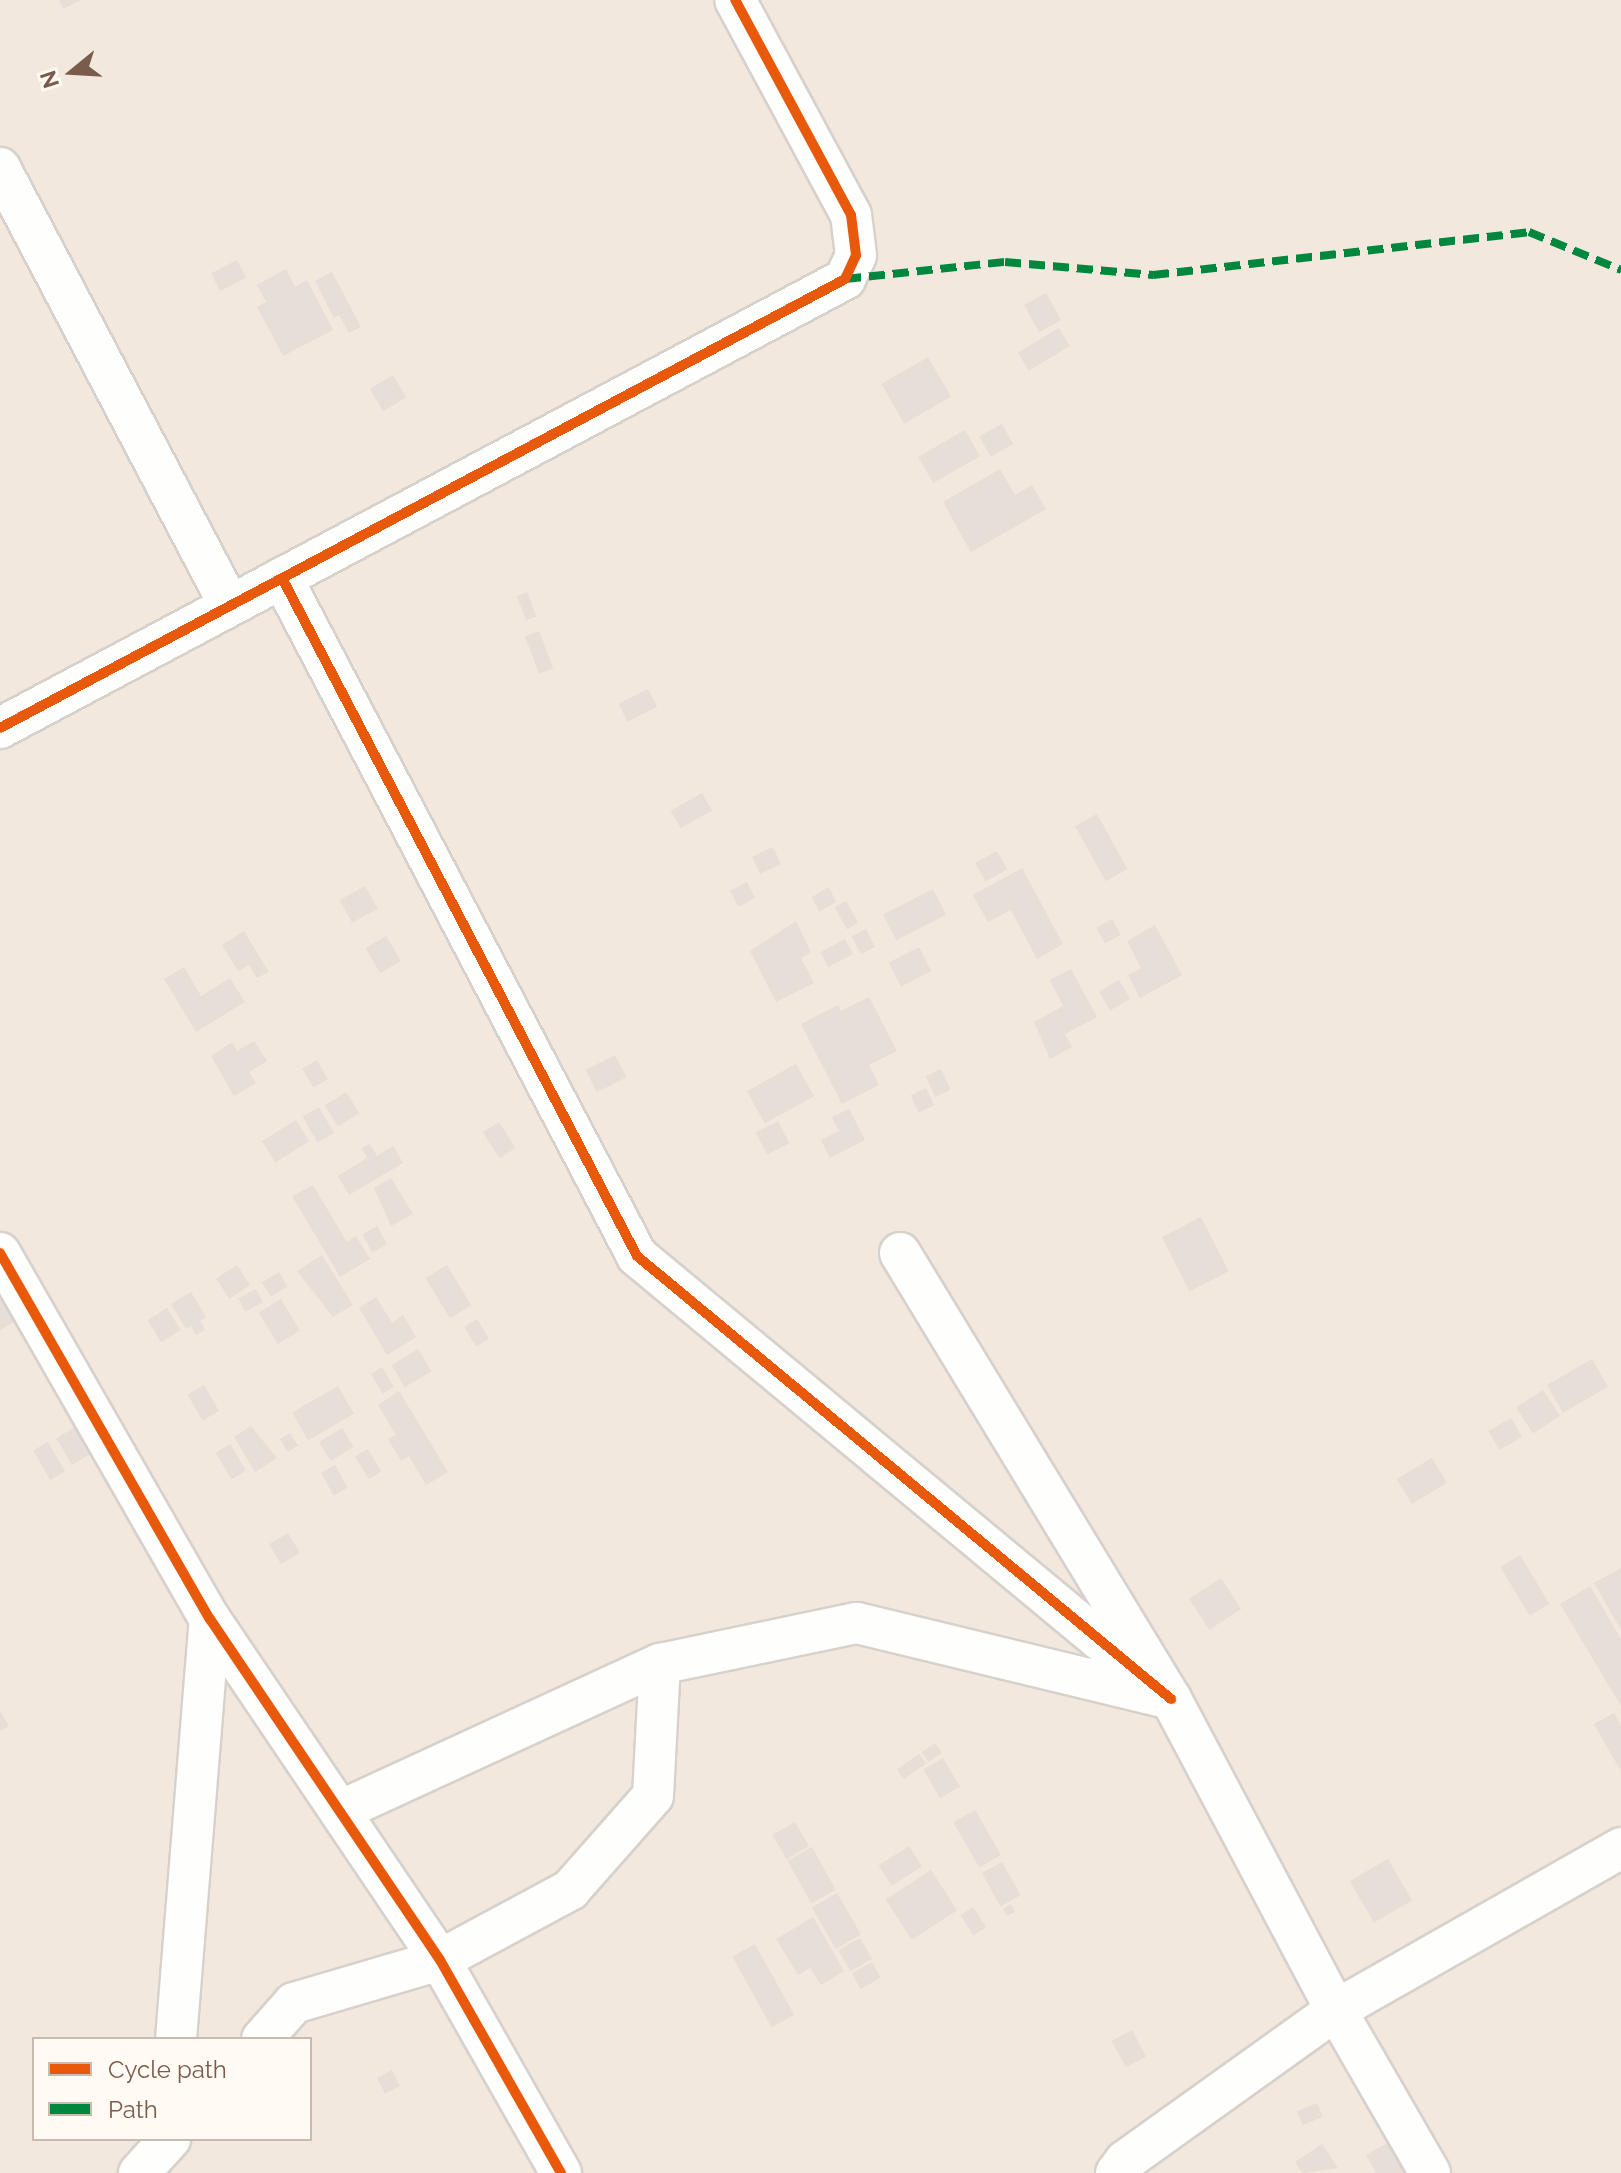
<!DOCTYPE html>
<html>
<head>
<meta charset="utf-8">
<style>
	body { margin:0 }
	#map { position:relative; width:1621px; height:2173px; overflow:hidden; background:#f9f5f0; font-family:Raleway,sans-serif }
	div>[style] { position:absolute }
	.residential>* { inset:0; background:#f2e8de }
	.building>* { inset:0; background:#e6ded7; transform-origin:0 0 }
	.roads { filter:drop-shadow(2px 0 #d7d1cb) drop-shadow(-2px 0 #d7d1cb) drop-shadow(0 2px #d7d1cb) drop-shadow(0 -2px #d7d1cb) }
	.minor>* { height:40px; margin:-20px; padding:0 20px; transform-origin:20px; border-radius:20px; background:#fefefd }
	.quiet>* { height:8px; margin-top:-4px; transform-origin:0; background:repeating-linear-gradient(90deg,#00873e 0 16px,transparent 0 24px) }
	.cycleway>* { height:10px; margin:-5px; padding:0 5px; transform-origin:5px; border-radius:5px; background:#e8590c }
	span { translate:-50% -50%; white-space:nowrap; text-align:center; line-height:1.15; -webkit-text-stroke:8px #fffaf3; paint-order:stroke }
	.legend { position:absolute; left:32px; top:2037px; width:280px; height:104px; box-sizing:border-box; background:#fffaf3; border:2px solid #cabbb1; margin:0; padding:10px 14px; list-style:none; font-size:24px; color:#7a5c4d }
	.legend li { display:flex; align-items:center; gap:16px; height:40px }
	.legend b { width:40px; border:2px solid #cabbb1 }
	.north { position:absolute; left:32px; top:32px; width:80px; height:80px; -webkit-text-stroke:6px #fffaf3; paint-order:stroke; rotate:252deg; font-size:22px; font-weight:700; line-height:32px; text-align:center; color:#7a5c4d }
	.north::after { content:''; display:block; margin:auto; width:28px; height:36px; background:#7a5c4d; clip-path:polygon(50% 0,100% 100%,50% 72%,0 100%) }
</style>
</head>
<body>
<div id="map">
	<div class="residential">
		<div style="clip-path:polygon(evenodd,0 0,1621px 0,1621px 2173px,0 2173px,0 0,34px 2039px,310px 2039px,310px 2139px,34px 2139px,34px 2039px)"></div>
	</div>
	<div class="building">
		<div style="clip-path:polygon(59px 0,81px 0,63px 9px)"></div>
		<div style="left:237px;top:260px;width:20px;height:29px;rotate:63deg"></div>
		<div style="clip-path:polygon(286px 269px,295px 287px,307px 280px,333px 330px,283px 356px,257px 307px,266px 302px,257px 285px)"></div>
		<div style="clip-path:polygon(332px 272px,361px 327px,349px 333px,339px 315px,334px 318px,315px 281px)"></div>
		<div style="left:1046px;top:293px;width:31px;height:25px;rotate:61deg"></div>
		<div style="left:1059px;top:328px;width:21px;height:48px;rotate:59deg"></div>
		<div style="left:928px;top:357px;width:46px;height:54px;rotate:60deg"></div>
		<div style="left:393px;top:375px;width:26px;height:27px;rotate:59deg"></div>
		<div style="left:1002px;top:424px;width:23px;height:26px;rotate:61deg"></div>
		<div style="left:965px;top:430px;width:30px;height:54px;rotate:60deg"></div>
		<div style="clip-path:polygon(1000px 469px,1015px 495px,1032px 485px,1046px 509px,971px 552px,943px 502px)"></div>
		<div style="left:527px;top:592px;width:26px;height:11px;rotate:69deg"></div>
		<div style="left:539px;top:631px;width:40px;height:15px;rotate:69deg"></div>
		<div style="left:648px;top:689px;width:20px;height:33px;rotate:63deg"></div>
		<div style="left:702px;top:793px;width:20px;height:36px;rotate:60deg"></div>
		<div style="left:1097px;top:814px;width:63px;height:25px;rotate:61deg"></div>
		<div style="left:773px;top:847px;width:19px;height:23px;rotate:65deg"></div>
		<div style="left:997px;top:851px;width:21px;height:25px;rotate:61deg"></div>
		<div style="clip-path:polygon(1022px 868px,1063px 944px,1037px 959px,1011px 910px,988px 922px,973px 895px)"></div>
		<div style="left:747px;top:882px;width:18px;height:19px;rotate:63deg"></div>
		<div style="left:365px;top:886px;width:26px;height:29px;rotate:61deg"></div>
		<div style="clip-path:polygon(829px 887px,836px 902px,819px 912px,812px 897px)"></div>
		<div style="left:933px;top:889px;width:29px;height:56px;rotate:63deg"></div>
		<div style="left:846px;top:901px;width:25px;height:13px;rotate:61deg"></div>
		<div style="left:1112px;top:919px;width:18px;height:18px;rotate:61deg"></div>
		<div style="clip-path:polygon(796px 921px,811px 952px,801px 958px,814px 983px,776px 1002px,750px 951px)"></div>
		<div style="clip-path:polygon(1155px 925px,1182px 975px,1140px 998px,1128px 975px,1141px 968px,1127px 941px)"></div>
		<div style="left:866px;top:929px;width:20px;height:16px;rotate:63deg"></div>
		<div style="clip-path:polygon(244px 931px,269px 972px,257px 978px,249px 965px,238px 971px,222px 945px)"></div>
		<div style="left:386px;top:936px;width:29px;height:24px;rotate:59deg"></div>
		<div style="left:845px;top:939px;width:17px;height:28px;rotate:62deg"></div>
		<div style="left:919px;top:947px;width:27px;height:34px;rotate:63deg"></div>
		<div style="clip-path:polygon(184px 967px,201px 996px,230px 978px,245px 1002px,196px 1032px,164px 979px)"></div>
		<div style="clip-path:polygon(1071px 969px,1097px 1017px,1065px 1034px,1072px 1047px,1050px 1059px,1034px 1022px,1063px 1006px,1050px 980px)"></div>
		<div style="left:1119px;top:980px;width:22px;height:23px;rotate:60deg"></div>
		<div style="clip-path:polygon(869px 997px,897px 1051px,869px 1065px,879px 1085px,842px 1104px,801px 1024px,838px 1005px,841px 1011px)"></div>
		<div style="clip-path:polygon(254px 1041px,267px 1061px,249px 1072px,256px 1083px,234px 1096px,211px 1056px,232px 1042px,237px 1051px)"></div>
		<div style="left:615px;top:1055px;width:25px;height:33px;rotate:63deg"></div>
		<div style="left:317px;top:1060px;width:22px;height:17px;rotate:60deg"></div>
		<div style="left:796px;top:1064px;width:37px;height:56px;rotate:61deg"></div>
		<div style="left:941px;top:1069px;width:23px;height:17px;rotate:65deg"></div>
		<div style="left:926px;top:1088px;width:19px;height:17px;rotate:65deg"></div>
		<div style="left:346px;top:1092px;width:25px;height:25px;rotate:58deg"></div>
		<div style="left:319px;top:1107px;width:30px;height:19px;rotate:60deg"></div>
		<div style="clip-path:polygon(849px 1109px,865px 1140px,830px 1158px,821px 1140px,839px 1131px,832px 1117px)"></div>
		<div style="left:296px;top:1120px;width:25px;height:40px;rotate:58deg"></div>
		<div style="left:778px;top:1121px;width:25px;height:25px;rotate:63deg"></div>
		<div style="left:499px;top:1122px;width:31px;height:19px;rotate:58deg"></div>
		<div style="clip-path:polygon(370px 1144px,377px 1156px,393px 1146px,403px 1163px,349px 1195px,338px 1176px,367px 1158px,362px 1148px)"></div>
		<div style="clip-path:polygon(391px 1178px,413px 1214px,391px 1226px,374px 1188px)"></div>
		<div style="clip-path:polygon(313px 1185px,347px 1242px,356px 1236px,370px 1259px,340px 1277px,292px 1196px)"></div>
		<div style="left:1201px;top:1217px;width:61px;height:44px;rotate:63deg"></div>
		<div style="left:377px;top:1226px;width:21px;height:17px;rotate:61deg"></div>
		<div style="clip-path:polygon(322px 1255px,353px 1305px,333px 1317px,297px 1271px)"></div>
		<div style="left:237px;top:1265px;width:24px;height:25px;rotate:57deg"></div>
		<div style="left:447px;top:1265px;width:47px;height:25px;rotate:59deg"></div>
		<div style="left:279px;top:1272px;width:17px;height:20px;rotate:59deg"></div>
		<div style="left:256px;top:1289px;width:15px;height:20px;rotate:62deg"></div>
		<div style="clip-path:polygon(191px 1292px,206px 1317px,200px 1321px,205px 1330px,196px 1335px,191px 1326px,186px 1329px,171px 1304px)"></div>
		<div style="clip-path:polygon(0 1293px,16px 1321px,0 1330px)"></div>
		<div style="clip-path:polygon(376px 1297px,392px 1323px,403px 1315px,416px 1337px,387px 1355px,359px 1308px)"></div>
		<div style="left:281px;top:1299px;width:37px;height:26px;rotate:59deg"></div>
		<div style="left:167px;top:1308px;width:26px;height:23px;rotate:58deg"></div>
		<div style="left:477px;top:1319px;width:23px;height:15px;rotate:59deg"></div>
		<div style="left:418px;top:1349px;width:26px;height:31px;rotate:59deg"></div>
		<div style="left:1592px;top:1359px;width:32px;height:52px;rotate:60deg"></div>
		<div style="left:382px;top:1367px;width:23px;height:13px;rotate:59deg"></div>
		<div style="left:204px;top:1385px;width:30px;height:19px;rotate:60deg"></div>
		<div style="left:338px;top:1386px;width:32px;height:53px;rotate:60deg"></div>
		<div style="left:1543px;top:1390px;width:31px;height:32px;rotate:57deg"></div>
		<div style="clip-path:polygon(399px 1391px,448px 1472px,426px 1485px,409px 1456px,401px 1461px,388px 1439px,396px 1435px,378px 1405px)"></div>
		<div style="left:1511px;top:1418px;width:22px;height:26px;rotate:60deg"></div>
		<div style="clip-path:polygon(251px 1426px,277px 1458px,255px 1472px,234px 1437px)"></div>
		<div style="left:75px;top:1427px;width:31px;height:22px;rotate:59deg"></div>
		<div style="left:342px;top:1428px;width:22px;height:27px;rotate:58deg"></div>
		<div style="left:290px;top:1433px;width:15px;height:12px;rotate:58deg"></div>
		<div style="left:48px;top:1442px;width:34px;height:17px;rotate:60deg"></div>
		<div style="left:230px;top:1444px;width:31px;height:17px;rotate:59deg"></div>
		<div style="left:368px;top:1449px;width:26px;height:15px;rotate:59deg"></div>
		<div style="left:1432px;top:1458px;width:29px;height:41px;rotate:59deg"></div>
		<div style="left:335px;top:1465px;width:26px;height:16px;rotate:61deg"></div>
		<div style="left:288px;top:1533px;width:23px;height:22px;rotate:59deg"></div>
		<div style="left:1520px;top:1555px;width:57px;height:23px;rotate:59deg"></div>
		<div style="clip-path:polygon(1621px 1568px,1621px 1630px,1594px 1583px)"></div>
		<div style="left:1221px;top:1578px;width:37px;height:38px;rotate:57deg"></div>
		<div style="clip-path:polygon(1590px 1586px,1621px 1639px,1621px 1706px,1560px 1604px)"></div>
		<div style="clip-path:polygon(0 1711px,9px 1726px,0 1731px)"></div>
		<div style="clip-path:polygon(1614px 1713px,1621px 1725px,1621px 1771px,1594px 1724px)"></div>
		<div style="left:935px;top:1743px;width:12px;height:16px;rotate:55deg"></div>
		<div style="left:919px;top:1754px;width:12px;height:27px;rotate:55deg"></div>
		<div style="left:943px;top:1758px;width:33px;height:23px;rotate:59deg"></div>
		<div style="left:975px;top:1810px;width:52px;height:25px;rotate:60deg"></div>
		<div style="left:795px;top:1822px;width:28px;height:26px;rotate:60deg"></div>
		<div style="left:909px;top:1846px;width:24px;height:36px;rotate:57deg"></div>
		<div style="left:812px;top:1847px;width:49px;height:28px;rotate:61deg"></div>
		<div style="left:1388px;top:1859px;width:48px;height:44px;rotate:60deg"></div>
		<div style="left:1002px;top:1862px;width:38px;height:23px;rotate:61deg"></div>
		<div style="left:931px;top:1870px;width:48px;height:54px;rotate:57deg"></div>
		<div style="left:837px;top:1893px;width:48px;height:29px;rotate:60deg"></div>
		<div style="clip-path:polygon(1011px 1904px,1015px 1912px,1007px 1916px,1003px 1909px)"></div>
		<div style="left:973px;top:1907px;width:24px;height:15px;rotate:57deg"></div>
		<div style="clip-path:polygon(813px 1917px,844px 1971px,821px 1985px,810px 1968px,798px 1975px,776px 1939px)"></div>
		<div style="left:860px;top:1938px;width:24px;height:25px;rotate:60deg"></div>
		<div style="left:755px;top:1944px;width:81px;height:26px;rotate:61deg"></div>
		<div style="left:872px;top:1962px;width:18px;height:23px;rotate:61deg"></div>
		<div style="left:1132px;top:2030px;width:30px;height:23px;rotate:62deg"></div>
		<div style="left:392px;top:2070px;width:18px;height:17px;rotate:63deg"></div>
		<div style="left:1317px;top:2103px;width:15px;height:22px;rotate:67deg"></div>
		<div style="clip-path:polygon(1393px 2140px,1411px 2173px,1376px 2173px,1366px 2155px)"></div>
		<div style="clip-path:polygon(1322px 2144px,1338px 2168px,1303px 2173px,1295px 2162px)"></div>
	</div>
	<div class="roads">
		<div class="minor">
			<div style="left:0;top:168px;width:493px;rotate:62.3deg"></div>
			<div style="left:282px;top:578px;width:765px;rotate:62.36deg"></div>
			<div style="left:637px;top:1256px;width:694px;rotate:39.68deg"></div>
			<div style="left:0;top:728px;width:957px;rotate:-27.98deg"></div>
			<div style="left:845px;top:279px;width:26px;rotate:-65deg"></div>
			<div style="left:856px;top:255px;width:40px;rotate:-97.1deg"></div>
			<div style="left:851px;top:215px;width:244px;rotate:-118.3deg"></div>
			<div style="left:0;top:1253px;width:422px;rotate:60.2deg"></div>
			<div style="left:210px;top:1619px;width:411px;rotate:56deg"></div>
			<div style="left:440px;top:1960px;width:245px;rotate:60.4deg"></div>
			<div style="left:900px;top:1253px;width:522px;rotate:58.72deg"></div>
			<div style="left:1171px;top:1699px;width:352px;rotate:62.1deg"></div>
			<div style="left:1336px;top:2010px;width:188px;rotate:60deg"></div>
			<div style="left:342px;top:1810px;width:350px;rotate:-24.7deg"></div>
			<div style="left:660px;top:1664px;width:201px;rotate:-11.8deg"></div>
			<div style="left:857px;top:1623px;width:315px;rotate:13.6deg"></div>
			<div style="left:176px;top:2039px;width:421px;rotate:-85.4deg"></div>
			<div style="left:262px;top:2039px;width:48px;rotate:-48.4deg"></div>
			<div style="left:294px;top:2003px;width:152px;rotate:-16.4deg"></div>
			<div style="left:440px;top:1960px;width:148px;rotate:-28.3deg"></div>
			<div style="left:570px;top:1890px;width:125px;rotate:-48.6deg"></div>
			<div style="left:653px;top:1796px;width:132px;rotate:-87deg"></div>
			<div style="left:139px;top:2173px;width:46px;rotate:-47.6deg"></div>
			<div style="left:1116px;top:2173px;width:15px;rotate:-53deg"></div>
			<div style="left:1125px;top:2161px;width:259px;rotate:-35.6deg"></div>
			<div style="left:1336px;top:2010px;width:328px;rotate:-29.6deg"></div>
		</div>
	</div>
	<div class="quiet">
		<div style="left:845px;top:279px;width:161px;rotate:-6.1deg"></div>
		<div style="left:1005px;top:262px;width:149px;rotate:5deg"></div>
		<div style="left:1153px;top:275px;width:378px;rotate:-6.5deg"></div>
		<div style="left:1529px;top:232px;width:100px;rotate:22.4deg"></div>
	</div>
	<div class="cycleway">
		<div style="left:282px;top:578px;width:765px;rotate:62.36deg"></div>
		<div style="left:637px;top:1256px;width:694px;rotate:39.68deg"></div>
		<div style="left:0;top:728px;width:957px;rotate:-27.98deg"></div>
		<div style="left:845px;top:279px;width:26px;rotate:-65deg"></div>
		<div style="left:856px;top:255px;width:40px;rotate:-97.1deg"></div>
		<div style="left:851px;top:215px;width:244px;rotate:-118.3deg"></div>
		<div style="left:0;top:1253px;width:422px;rotate:60.2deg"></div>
		<div style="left:210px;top:1619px;width:411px;rotate:56deg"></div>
		<div style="left:440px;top:1960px;width:245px;rotate:60.4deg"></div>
	</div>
	<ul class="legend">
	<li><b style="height:10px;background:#e8590c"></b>Cycle path</li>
	<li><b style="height:10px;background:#00873e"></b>Path</li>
	</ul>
	<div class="north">N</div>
</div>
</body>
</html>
